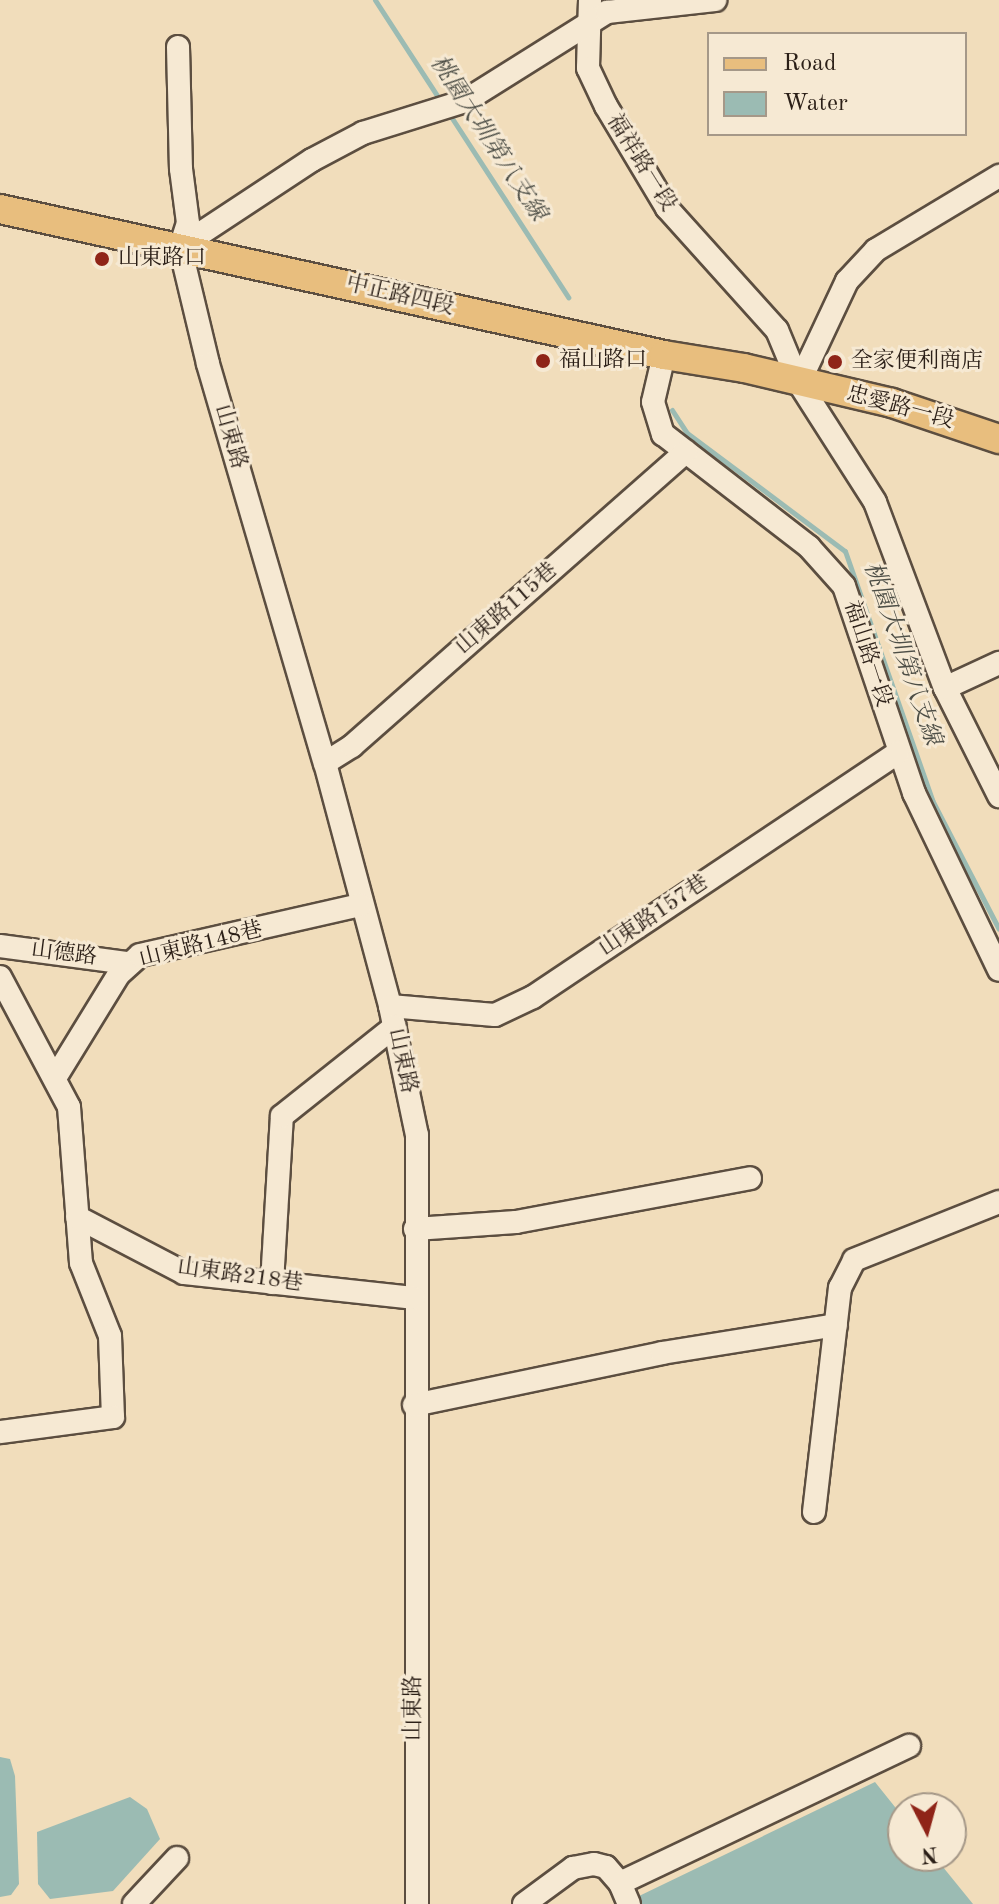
<!DOCTYPE html>
<html>
<head>
<meta charset="utf-8">
<style>
	body { margin:0 }
	#map { position:relative; width:999px; height:1904px; overflow:hidden; background:#f1ddbb; font-family:"Old Standard TT","Noto Serif TC",serif }
	div>[style] { position:absolute }
	.water>* { inset:0; background:#9bbbb3 }
	.stream>* { height:5px; margin:-2.5px; padding:0 2.5px; transform-origin:2.5px; border-radius:2.5px; background:#9bbbb3 }
	.roads { filter:drop-shadow(2px 0 #5c4e40) drop-shadow(-2px 0 #5c4e40) drop-shadow(0 2px #5c4e40) drop-shadow(0 -2px #5c4e40) }
	.minor>* { height:22px; margin:-11px; padding:0 11px; transform-origin:11px; border-radius:11px; background:#f6e9d3 }
	.major>* { height:28px; margin:-14px; padding:0 14px; transform-origin:14px; border-radius:14px; background:#e8be7e }
	.dots>* { width:22px; height:22px; translate:-50% -50%; box-sizing:border-box; border:4px solid #f6e9d3; border-radius:50% }
	span { translate:-50% -50%; white-space:nowrap; text-align:center; line-height:1.15; -webkit-text-stroke:6px #f6e9d3; paint-order:stroke }
	.street-label { font-size:22px; color:#2b1f17 }
	.poi-label { font-size:22px; color:#2b1f17 }
	.left { translate:0 -50%; text-align:left }
	.water-label { font-size:24px; color:#4d4e46; font-style:italic }
	.legend { position:absolute; left:707px; top:32px; width:260px; height:104px; box-sizing:border-box; background:#f6e9d3; border:2px solid #a59888; margin:0; padding:10px 14px; list-style:none; font-size:24px; color:#2b1f17 }
	.legend li { display:flex; align-items:center; gap:16px; height:40px }
	.legend b { width:40px; border:2px solid #a59888 }
	.north { position:absolute; left:887px; top:1792px; width:80px; height:80px; box-sizing:border-box; background:#f6e9d3; border:2px solid #a59888; border-radius:50%; rotate:174deg; font-size:22px; font-weight:700; line-height:32px; text-align:center; color:#2b1f17 }
	.north::after { content:''; display:block; margin:auto; width:28px; height:36px; background:#8f2418; clip-path:polygon(50% 0,100% 100%,50% 72%,0 100%) }
</style>
</head>
<body>
<div id="map">
	<div class="water">
		<div style="clip-path:polygon(0 1757px,10px 1759px,15px 1776px,19px 1884px,11px 1895px,0 1897px)"></div>
		<div style="clip-path:polygon(875px 1782px,903px 1817px,903px 1856px,934px 1856px,973px 1904px,640px 1904px,637px 1897px)"></div>
		<div style="clip-path:polygon(130px 1797px,147px 1809px,160px 1839px,113px 1891px,50px 1899px,38px 1884px,37px 1832px)"></div>
	</div>
	<div class="stream">
		<div style="left:375px;top:0;width:123px;rotate:57deg"></div>
		<div style="left:448px;top:112px;width:221px;rotate:57deg"></div>
		<div style="left:672px;top:410px;width:27px;rotate:57deg"></div>
		<div style="left:687px;top:433px;width:197px;rotate:36.8deg"></div>
		<div style="left:845px;top:551px;width:264px;rotate:70.7deg"></div>
		<div style="left:932px;top:800px;width:145px;rotate:62.6deg"></div>
	</div>
	<div class="roads">
		<div class="minor">
			<div style="left:590px;top:0;width:68px;rotate:91.7deg"></div>
			<div style="left:588px;top:68px;width:42px;rotate:64.7deg"></div>
			<div style="left:606px;top:106px;width:119px;rotate:59.1deg"></div>
			<div style="left:667px;top:208px;width:164px;rotate:48deg"></div>
			<div style="left:777px;top:330px;width:57px;rotate:67.5deg"></div>
			<div style="left:799px;top:383px;width:141px;rotate:57.4deg"></div>
			<div style="left:875px;top:502px;width:199px;rotate:69.4deg"></div>
			<div style="left:945px;top:688px;width:121px;rotate:63.4deg"></div>
			<div style="left:178px;top:47px;width:122px;rotate:88.6deg"></div>
			<div style="left:181px;top:169px;width:54px;rotate:82.6deg"></div>
			<div style="left:188px;top:223px;width:25px;rotate:108deg"></div>
			<div style="left:180px;top:247px;width:120px;rotate:76.5deg"></div>
			<div style="left:208px;top:364px;width:416px;rotate:73.7deg"></div>
			<div style="left:325px;top:763px;width:252px;rotate:75deg"></div>
			<div style="left:390px;top:1006px;width:132px;rotate:78.2deg"></div>
			<div style="left:417px;top:1135px;width:769px;rotate:90deg"></div>
			<div style="left:180px;top:247px;width:158px;rotate:-33.4deg"></div>
			<div style="left:312px;top:160px;width:58px;rotate:-27.9deg"></div>
			<div style="left:363px;top:133px;width:107px;rotate:-17.4deg"></div>
			<div style="left:465px;top:101px;width:168px;rotate:-32.1deg"></div>
			<div style="left:607px;top:12px;width:109px;rotate:-6.3deg"></div>
			<div style="left:664px;top:355px;width:48px;rotate:103.2deg"></div>
			<div style="left:653px;top:402px;width:34px;rotate:73deg"></div>
			<div style="left:663px;top:434px;width:185px;rotate:37.7deg"></div>
			<div style="left:809px;top:547px;width:52px;rotate:48.1deg"></div>
			<div style="left:844px;top:586px;width:219px;rotate:71.3deg"></div>
			<div style="left:914px;top:793px;width:196px;rotate:64.3deg"></div>
			<div style="left:799px;top:383px;width:113px;rotate:-64.8deg"></div>
			<div style="left:847px;top:281px;width:42px;rotate:-46.9deg"></div>
			<div style="left:876px;top:250px;width:144px;rotate:-31deg"></div>
			<div style="left:945px;top:688px;width:60px;rotate:-24.8deg"></div>
			<div style="left:325px;top:763px;width:32px;rotate:-32deg"></div>
			<div style="left:352px;top:746px;width:445px;rotate:-41.4deg"></div>
			<div style="left:0;top:946px;width:129px;rotate:7.6deg"></div>
			<div style="left:0;top:977px;width:147px;rotate:62deg"></div>
			<div style="left:69px;top:1107px;width:156px;rotate:85.6deg"></div>
			<div style="left:81px;top:1263px;width:79px;rotate:68.3deg"></div>
			<div style="left:110px;top:1336px;width:81px;rotate:87.9deg"></div>
			<div style="left:113px;top:1417px;width:114px;rotate:172.4deg"></div>
			<div style="left:390px;top:1006px;width:105px;rotate:4.9deg"></div>
			<div style="left:495px;top:1015px;width:42px;rotate:-25.3deg"></div>
			<div style="left:533px;top:997px;width:439px;rotate:-33.8deg"></div>
			<div style="left:55px;top:1078px;width:122px;rotate:-58.4deg"></div>
			<div style="left:119px;top:974px;width:28px;rotate:-42deg"></div>
			<div style="left:140px;top:955px;width:226px;rotate:-12.8deg"></div>
			<div style="left:77px;top:1217px;width:121px;rotate:27.6deg"></div>
			<div style="left:184px;top:1273px;width:231px;rotate:6.2deg"></div>
			<div style="left:415px;top:1229px;width:101px;rotate:-4deg"></div>
			<div style="left:516px;top:1222px;width:238px;rotate:-10.6deg"></div>
			<div style="left:272px;top:1283px;width:167px;rotate:-86.6deg"></div>
			<div style="left:282px;top:1116px;width:144px;rotate:-38.5deg"></div>
			<div style="left:414px;top:1405px;width:253px;rotate:-11.8deg"></div>
			<div style="left:662px;top:1353px;width:176px;rotate:-9.1deg"></div>
			<div style="left:814px;top:1512px;width:226px;rotate:-83.4deg"></div>
			<div style="left:840px;top:1288px;width:31px;rotate:-63deg"></div>
			<div style="left:854px;top:1260px;width:156px;rotate:-21.8deg"></div>
			<div style="left:620px;top:1883px;width:320px;rotate:-25.4deg"></div>
			<div style="left:134px;top:1904px;width:63px;rotate:-46.9deg"></div>
			<div style="left:524px;top:1904px;width:61px;rotate:-36.3deg"></div>
			<div style="left:573px;top:1868px;width:21px;rotate:-11deg"></div>
			<div style="left:594px;top:1864px;width:12px;rotate:14deg"></div>
			<div style="left:606px;top:1867px;width:21px;rotate:49deg"></div>
			<div style="left:620px;top:1883px;width:23px;rotate:67deg"></div>
		</div>
		<div class="major">
			<div style="left:0;top:209px;width:680px;rotate:12.4deg"></div>
			<div style="left:664px;top:355px;width:81px;rotate:9.2deg"></div>
			<div style="left:744px;top:368px;width:152px;rotate:13.3deg"></div>
			<div style="left:892px;top:403px;width:113px;rotate:18.6deg"></div>
		</div>
	</div>
	<div class="dots">
		<div style="left:102px;top:259px;background:#8f2418"></div>
		<div style="left:543px;top:361px;background:#8f2418"></div>
		<div style="left:835px;top:362px;background:#8f2418"></div>
	</div>
	<div class="street-label">
		<span style="left:641px;top:163px;rotate:58deg">福祥路一段</span>
		<span style="left:400px;top:296px;rotate:13deg">中正路四段</span>
		<span style="left:900px;top:408px;rotate:15deg">忠愛路一段</span>
		<span style="left:230px;top:437px;rotate:74deg">山東路</span>
		<span style="left:507px;top:609px;rotate:-41deg">山東路115巷</span>
		<span style="left:867px;top:654px;rotate:72deg">福山路一段</span>
		<span style="left:654px;top:916px;rotate:-34deg">山東路157巷</span>
		<span style="left:201px;top:945px;rotate:-14deg">山東路148巷</span>
		<span style="left:64px;top:954px;rotate:7deg">山德路</span>
		<span style="left:402px;top:1061px;rotate:78deg">山東路</span>
		<span style="left:240px;top:1276px;rotate:8deg">山東路218巷</span>
		<span style="left:414px;top:1708px;rotate:-90deg">山東路</span>
	</div>
	<div class="poi-label">
		<span class="left" style="left:118px;top:259px">山東路口</span>
		<span class="left" style="left:559px;top:361px">福山路口</span>
		<span class="left" style="left:851px;top:362px">全家便利商店</span>
	</div>
	<div class="water-label">
		<span style="left:487px;top:139px;rotate:57deg">桃園大圳第八支線</span>
		<span style="left:901px;top:654px;rotate:71deg">桃園大圳第八支線</span>
	</div>
	<ul class="legend">
	<li><b style="height:10px;background:#e8be7e"></b>Road</li>
	<li><b style="height:22px;background:#9bbbb3"></b>Water</li>
	</ul>
	<div class="north">N</div>
</div>
</body>
</html>
